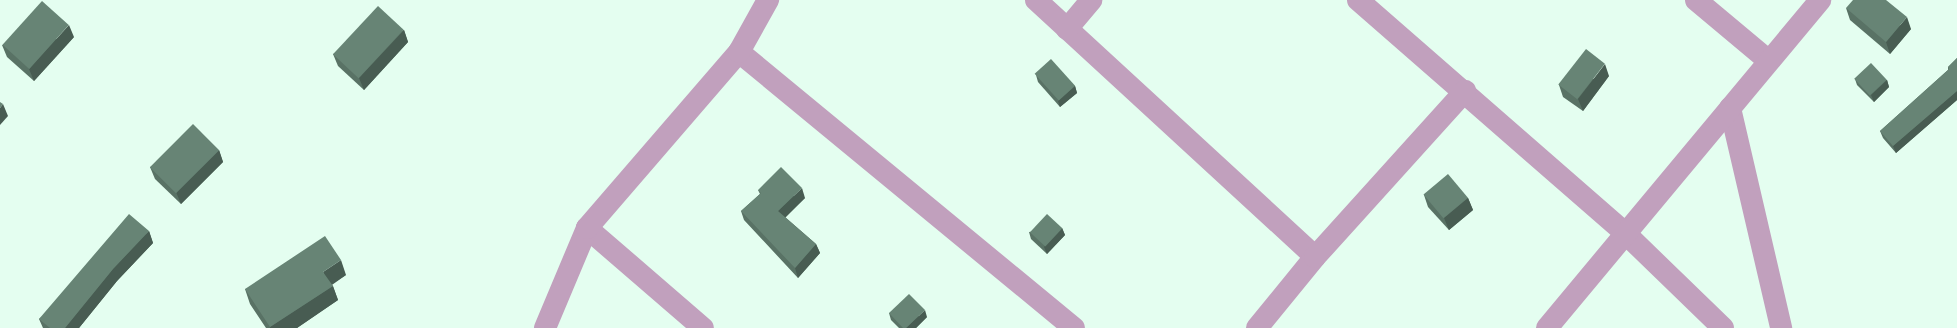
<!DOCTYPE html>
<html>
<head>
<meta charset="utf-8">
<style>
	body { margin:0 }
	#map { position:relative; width:1957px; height:328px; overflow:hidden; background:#e4fef0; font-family:Poppins,sans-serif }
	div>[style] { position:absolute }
	.minor>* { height:22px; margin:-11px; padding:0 11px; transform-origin:11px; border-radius:11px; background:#c1a0bd }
	.wall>* { inset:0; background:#597265 }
	.shaded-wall>* { inset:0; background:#485c52 }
	.building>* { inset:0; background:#678475; transform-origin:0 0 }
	span { translate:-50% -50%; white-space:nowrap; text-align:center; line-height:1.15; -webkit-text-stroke:3.5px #e4fef0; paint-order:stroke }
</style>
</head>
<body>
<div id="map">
	<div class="minor">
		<div style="left:1036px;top:0;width:379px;rotate:42.6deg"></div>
		<div style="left:1358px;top:0;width:356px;rotate:41.1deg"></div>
		<div style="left:1626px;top:234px;width:135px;rotate:44.1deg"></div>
		<div style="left:1696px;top:0;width:95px;rotate:39.9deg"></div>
		<div style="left:1067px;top:29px;width:38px;rotate:-50deg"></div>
		<div style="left:739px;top:52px;width:434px;rotate:39.5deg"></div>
		<div style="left:1730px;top:108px;width:226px;rotate:76.9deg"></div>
		<div style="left:587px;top:228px;width:153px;rotate:40.8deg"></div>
		<div style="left:545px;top:328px;width:108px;rotate:-67.2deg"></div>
		<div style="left:587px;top:228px;width:233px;rotate:-49.2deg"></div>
		<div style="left:739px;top:52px;width:60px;rotate:-60.9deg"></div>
		<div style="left:1257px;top:328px;width:92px;rotate:-50.8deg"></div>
		<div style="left:1315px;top:257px;width:224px;rotate:-47.9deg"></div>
		<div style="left:1547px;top:328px;width:427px;rotate:-50.2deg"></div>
	</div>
	<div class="wall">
		<div style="clip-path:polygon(1846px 8px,1911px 29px,1890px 54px,1850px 20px)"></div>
		<div style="clip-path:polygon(404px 30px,408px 42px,364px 90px,338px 66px,333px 54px)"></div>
		<div style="clip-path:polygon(74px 37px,34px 81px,7px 57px,2px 45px)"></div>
		<div style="clip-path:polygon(1957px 58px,1957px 100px,1896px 153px,1883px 138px,1880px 131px,1948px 70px,1948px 67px)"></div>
		<div style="clip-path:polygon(1036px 75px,1075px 86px,1077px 93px,1060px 107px,1038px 82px)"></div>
		<div style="clip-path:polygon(1609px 76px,1583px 111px,1563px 97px,1559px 85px)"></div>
		<div style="clip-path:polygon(1855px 79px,1887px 80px,1889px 87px,1874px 102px,1857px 85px)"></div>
		<div style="clip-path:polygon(219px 150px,223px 162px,181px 204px,155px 179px,150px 167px)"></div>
		<div style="clip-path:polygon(758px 190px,805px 198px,785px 217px,816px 244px,820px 253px,798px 278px,744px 220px,741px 211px,760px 194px)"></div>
		<div style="clip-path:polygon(1424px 195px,1468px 198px,1473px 210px,1449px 230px,1428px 207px)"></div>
		<div style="clip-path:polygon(1062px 228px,1065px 235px,1047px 254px,1031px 239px,1029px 232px)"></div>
		<div style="clip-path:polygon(149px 231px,153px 243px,117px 281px,79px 328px,43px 328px,39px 319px)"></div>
		<div style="clip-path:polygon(346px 275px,332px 284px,338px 300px,297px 328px,266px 328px,250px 304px,245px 289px)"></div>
		<div style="clip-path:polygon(889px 313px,927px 317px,916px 328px,899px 328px,891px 320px)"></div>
	</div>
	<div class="shaded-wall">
		<div style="clip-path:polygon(1907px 17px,1911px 29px,1890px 54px,1886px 42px)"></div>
		<div style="clip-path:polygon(69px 25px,74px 37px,34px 81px,29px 69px)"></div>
		<div style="clip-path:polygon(404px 30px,408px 42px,364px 90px,359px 78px)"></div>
		<div style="clip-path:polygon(1605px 64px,1609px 76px,1583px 111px,1578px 99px)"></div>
		<div style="clip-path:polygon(1887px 80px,1889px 87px,1874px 102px,1871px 95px)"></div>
		<div style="clip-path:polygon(1075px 86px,1077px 93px,1060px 107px,1058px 101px)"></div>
		<div style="clip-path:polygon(1957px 91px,1957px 100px,1896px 153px,1893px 146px)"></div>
		<div style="clip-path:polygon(3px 104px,8px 116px,0 125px,0 108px)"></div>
		<div style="clip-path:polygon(219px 150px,223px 162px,181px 204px,176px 192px)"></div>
		<div style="clip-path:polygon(802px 188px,805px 198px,782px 221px,778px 211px)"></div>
		<div style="clip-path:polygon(1468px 198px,1473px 210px,1449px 230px,1444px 218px)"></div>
		<div style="clip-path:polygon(1062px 228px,1065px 235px,1047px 254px,1044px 247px)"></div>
		<div style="clip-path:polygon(149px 231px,153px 243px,117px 281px,79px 328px,65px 328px,113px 269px)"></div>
		<div style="clip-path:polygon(816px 244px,820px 253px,798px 278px,795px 268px)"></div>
		<div style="clip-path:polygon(341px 260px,346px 275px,329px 287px,323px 272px)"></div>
		<div style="clip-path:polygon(333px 286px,338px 300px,297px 328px,270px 328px,270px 327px)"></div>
		<div style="clip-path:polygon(925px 310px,927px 317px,916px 328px,906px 328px)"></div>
	</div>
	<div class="building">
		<div style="clip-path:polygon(1853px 0,1886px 0,1907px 17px,1886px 42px,1846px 8px)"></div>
		<div style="left:42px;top:1px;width:36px;height:59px;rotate:42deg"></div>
		<div style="left:378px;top:6px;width:35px;height:66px;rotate:43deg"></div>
		<div style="left:1586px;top:49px;width:24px;height:45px;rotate:38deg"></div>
		<div style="clip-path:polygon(1957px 58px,1957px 91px,1893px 146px,1880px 131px,1949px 69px,1948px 67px)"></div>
		<div style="left:1051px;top:59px;width:36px;height:22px;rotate:48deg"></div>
		<div style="left:1871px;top:63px;width:23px;height:23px;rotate:47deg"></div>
		<div style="clip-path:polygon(0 102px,3px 104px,0 108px)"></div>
		<div style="left:193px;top:124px;width:37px;height:61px;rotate:45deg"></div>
		<div style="clip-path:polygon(781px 167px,802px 188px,778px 211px,816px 244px,795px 268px,741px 211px,761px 193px,758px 190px)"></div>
		<div style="left:1448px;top:174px;width:31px;height:32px;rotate:50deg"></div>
		<div style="clip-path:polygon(129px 214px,149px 231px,113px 269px,65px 328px,50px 328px,39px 319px)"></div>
		<div style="left:1047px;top:214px;width:21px;height:25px;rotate:43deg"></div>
		<div style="clip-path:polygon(325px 236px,341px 260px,323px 272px,333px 286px,270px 327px,245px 289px)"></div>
		<div style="clip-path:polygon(909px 294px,925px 310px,906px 328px,903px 328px,889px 313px)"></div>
	</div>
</div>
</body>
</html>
